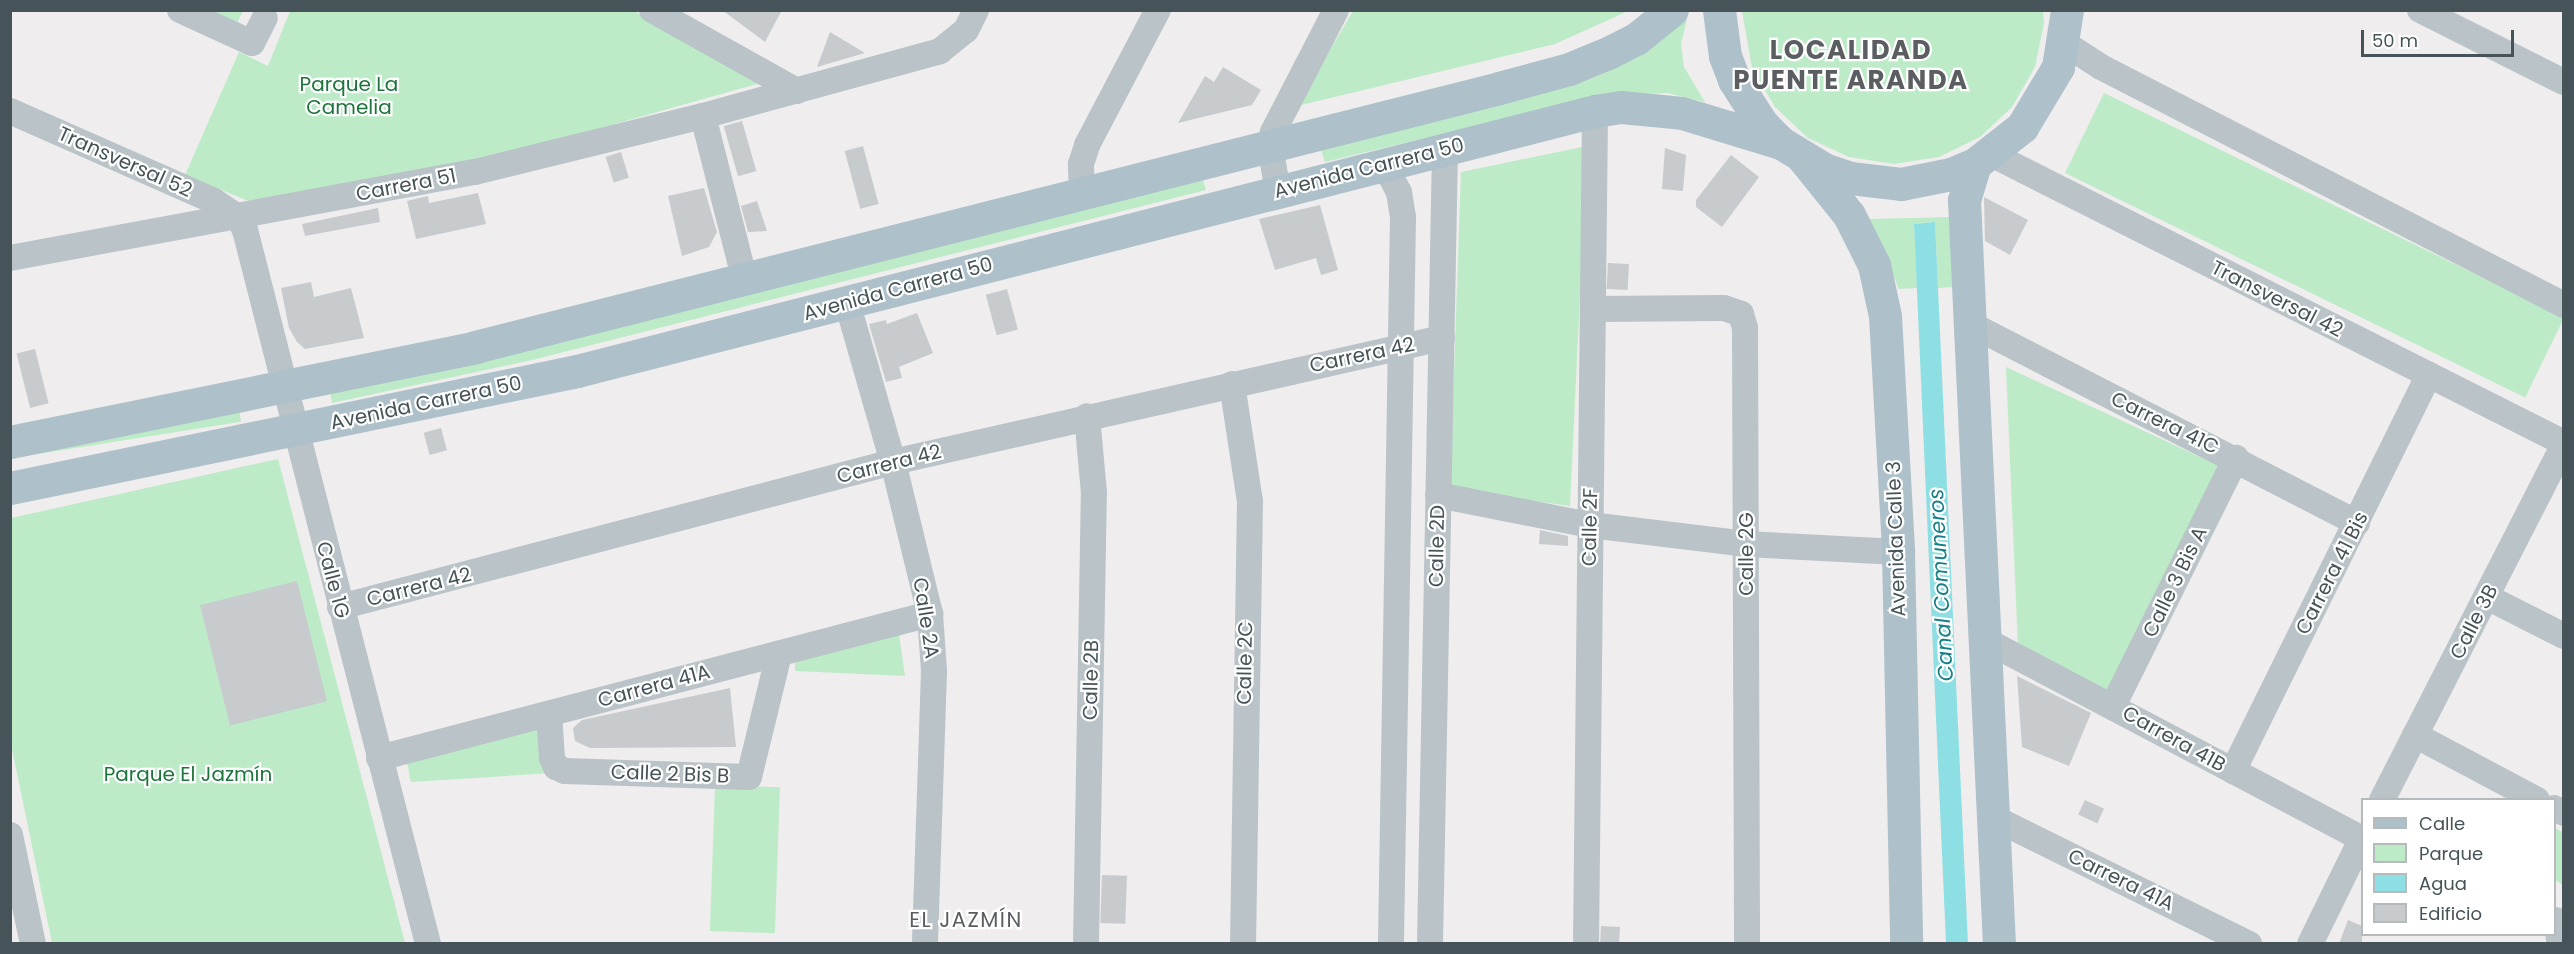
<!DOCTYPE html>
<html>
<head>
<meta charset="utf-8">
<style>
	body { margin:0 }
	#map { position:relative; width:2574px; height:954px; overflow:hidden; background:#efeded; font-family:Poppins,sans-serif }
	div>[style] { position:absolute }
	.green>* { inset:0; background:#bdebc8; transform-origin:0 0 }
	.water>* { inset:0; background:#8edfe4 }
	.building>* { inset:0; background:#c7cbce; transform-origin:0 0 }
	.minor>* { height:26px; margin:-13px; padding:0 13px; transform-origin:13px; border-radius:13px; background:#b9c3c8 }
	.major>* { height:33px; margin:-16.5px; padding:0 16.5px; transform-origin:16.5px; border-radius:16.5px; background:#aec0ca }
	span { translate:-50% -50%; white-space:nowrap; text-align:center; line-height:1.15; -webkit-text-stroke:4.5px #fff; paint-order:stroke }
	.park-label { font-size:20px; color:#1d743c }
	.street-label { font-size:20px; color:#465358 }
	.water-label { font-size:21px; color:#168086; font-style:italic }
	.neighbourhood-label { font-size:21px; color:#5a5e61; letter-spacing:1.5px }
	.district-label { font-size:26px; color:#5a5e61; font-weight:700; letter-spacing:1.5px }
	.frame { position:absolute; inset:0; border:12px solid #465358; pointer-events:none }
	.legend { position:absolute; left:2361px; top:798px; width:195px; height:138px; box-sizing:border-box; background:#fff; border:2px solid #b5babc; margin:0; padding:8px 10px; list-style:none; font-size:18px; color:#465358 }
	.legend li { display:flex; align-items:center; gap:12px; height:30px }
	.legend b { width:30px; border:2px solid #b5babc }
	.scale { position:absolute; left:2361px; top:30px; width:153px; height:27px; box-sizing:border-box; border:3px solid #465358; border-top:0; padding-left:8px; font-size:18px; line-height:21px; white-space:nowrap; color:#465358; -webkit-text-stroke:4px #fff; paint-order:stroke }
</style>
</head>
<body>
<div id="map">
	<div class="green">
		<div style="clip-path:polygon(205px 11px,243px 11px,236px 25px)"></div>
		<div style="clip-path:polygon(290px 11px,634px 11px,764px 82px,483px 161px,251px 202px,185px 175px,239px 52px,268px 66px)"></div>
		<div style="clip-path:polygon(1353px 11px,1628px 11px,1555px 44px,1297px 106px)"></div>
		<div style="clip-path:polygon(1742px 11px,2043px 10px,2044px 23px,2035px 67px,2012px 107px,1980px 137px,1939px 157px,1894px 164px,1849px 157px,1808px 138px,1775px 107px,1752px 68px)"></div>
		<div style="clip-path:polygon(1687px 19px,1681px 44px,1684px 67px,1705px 102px,1667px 93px,1596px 97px,1325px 162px,1320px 147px,1591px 79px,1623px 64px)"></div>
		<div style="left:2104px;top:93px;width:512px;height:89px;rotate:26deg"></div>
		<div style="clip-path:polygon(1587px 146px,1570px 506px,1450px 489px,1461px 172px)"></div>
		<div style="clip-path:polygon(1202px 177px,1206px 190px,532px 360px,332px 403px,330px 392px)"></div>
		<div style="clip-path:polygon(1952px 217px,1954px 287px,1938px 288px,1935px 222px,1914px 224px,1917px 288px,1899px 289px,1869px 219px)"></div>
		<div style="clip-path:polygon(2006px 367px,2226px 469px,2110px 694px,2018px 648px)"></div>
		<div style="left:239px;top:409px;width:13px;height:233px;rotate:81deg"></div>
		<div style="clip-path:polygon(278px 459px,405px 943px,52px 943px,11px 744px,11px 518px)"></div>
		<div style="clip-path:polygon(899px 634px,905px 676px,795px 671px,795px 658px)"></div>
		<div style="clip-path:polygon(541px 721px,552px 773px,411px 782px,406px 757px)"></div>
		<div style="left:715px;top:785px;width:65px;height:146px;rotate:2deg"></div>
		<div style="clip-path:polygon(2555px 828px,2563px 832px,2563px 885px,2555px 880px)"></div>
	</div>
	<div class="water">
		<div style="clip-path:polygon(1935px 222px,1938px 288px,1968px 944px,1946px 943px,1914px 224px)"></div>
	</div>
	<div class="building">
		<div style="clip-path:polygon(722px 10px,782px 10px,765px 42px)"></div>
		<div style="clip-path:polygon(830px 32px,865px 53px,817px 67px)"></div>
		<div style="clip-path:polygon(1223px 67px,1261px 90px,1252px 105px,1178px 123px,1205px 76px,1214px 82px)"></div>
		<div style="left:742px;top:121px;width:52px;height:19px;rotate:74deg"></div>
		<div style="left:863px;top:146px;width:60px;height:19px;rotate:75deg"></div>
		<div style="clip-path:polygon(1665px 148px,1686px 155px,1683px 191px,1662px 189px)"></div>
		<div style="left:621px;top:152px;width:27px;height:16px;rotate:73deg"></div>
		<div style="clip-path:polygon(1731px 155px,1759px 177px,1722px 227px,1696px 207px,1696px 200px)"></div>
		<div style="clip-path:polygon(704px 188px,717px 232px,709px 247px,682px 256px,668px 196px)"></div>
		<div style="clip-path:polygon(478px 193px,486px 224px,416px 239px,407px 201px,428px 196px,429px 203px)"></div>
		<div style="clip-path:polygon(1984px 197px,2028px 220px,2010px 255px,1985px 241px)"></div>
		<div style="clip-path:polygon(757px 201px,767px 231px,748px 232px,741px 206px)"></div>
		<div style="clip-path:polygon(1320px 205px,1338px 270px,1321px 275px,1316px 258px,1275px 270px,1259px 219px)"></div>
		<div style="clip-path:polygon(378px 208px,380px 222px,305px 236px,302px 224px)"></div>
		<div style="left:1608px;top:263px;width:21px;height:26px;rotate:3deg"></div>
		<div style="clip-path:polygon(311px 282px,314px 297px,351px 288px,364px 338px,305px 349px,297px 342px,289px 328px,281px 288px)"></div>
		<div style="left:1007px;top:289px;width:42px;height:22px;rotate:75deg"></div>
		<div style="clip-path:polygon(917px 313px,933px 353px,899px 367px,902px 378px,886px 382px,869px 324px,886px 320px,887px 324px)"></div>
		<div style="left:35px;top:349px;width:56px;height:19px;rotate:76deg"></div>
		<div style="left:441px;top:428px;width:23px;height:18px;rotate:75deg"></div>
		<div style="clip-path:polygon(1540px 530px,1568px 536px,1568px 546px,1539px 544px)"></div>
		<div style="left:297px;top:581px;width:124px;height:100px;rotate:76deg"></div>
		<div style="clip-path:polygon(2017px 676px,2091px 713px,2069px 766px,2022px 747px)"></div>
		<div style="clip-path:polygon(730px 688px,736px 747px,590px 748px,575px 741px,573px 728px,582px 720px)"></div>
		<div style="left:2085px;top:800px;width:21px;height:16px;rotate:25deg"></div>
		<div style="left:1102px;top:875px;width:25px;height:48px;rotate:2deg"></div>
		<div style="clip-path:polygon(2348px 920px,2362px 926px,2362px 944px,2339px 944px)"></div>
		<div style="left:1601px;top:926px;width:19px;height:18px;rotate:3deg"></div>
	</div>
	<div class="minor">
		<div style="left:180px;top:10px;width:79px;rotate:24.6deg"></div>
		<div style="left:252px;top:43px;width:28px;rotate:-63deg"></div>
		<div style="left:652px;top:10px;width:166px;rotate:29.2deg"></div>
		<div style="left:2420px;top:10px;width:161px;rotate:26.6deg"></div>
		<div style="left:2064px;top:43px;width:44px;rotate:33deg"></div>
		<div style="left:2101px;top:67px;width:521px;rotate:27.2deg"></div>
		<div style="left:10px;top:111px;width:223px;rotate:23.8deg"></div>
		<div style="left:214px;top:201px;width:29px;rotate:34deg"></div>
		<div style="left:238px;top:217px;width:15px;rotate:62deg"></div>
		<div style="left:245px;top:230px;width:737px;rotate:75.62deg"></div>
		<div style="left:703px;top:116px;width:170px;rotate:75.7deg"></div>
		<div style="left:1991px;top:154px;width:642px;rotate:26.76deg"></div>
		<div style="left:1384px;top:164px;width:32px;rotate:62deg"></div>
		<div style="left:1399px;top:192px;width:25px;rotate:81deg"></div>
		<div style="left:1403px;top:217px;width:727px;rotate:90.95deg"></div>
		<div style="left:1278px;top:191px;width:45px;rotate:-100.3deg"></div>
		<div style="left:1270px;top:147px;width:15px;rotate:-79deg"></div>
		<div style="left:1273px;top:132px;width:137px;rotate:-62.7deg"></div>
		<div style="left:1082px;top:196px;width:32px;rotate:-92deg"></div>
		<div style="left:1081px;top:164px;width:20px;rotate:-72deg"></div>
		<div style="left:1087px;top:145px;width:153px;rotate:-62.3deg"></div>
		<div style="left:10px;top:258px;width:473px;rotate:-10.5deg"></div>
		<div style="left:475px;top:172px;width:235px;rotate:-13.8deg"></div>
		<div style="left:703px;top:116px;width:246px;rotate:-15.3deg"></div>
		<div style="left:940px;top:51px;width:33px;rotate:-39deg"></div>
		<div style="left:966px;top:30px;width:22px;rotate:-63deg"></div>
		<div style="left:847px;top:302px;width:166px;rotate:74deg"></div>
		<div style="left:893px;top:462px;width:156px;rotate:76.3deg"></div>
		<div style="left:930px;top:614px;width:57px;rotate:86deg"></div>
		<div style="left:934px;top:671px;width:273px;rotate:91.9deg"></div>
		<div style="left:1593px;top:309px;width:131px;rotate:-0.4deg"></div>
		<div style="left:1724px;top:308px;width:18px;rotate:19deg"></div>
		<div style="left:1741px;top:314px;width:15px;rotate:74deg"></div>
		<div style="left:1745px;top:328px;width:616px;rotate:89.81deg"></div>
		<div style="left:1972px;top:325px;width:433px;rotate:27.2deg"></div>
		<div style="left:1232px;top:384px;width:118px;rotate:81.3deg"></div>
		<div style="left:1250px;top:501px;width:443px;rotate:90.9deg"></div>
		<div style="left:1438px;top:495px;width:155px;rotate:11.2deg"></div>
		<div style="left:1590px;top:525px;width:157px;rotate:6.9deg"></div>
		<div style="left:1746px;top:544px;width:152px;rotate:3deg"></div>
		<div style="left:2487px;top:597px;width:86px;rotate:26.9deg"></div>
		<div style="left:340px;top:607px;width:572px;rotate:-14.69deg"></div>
		<div style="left:893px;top:462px;width:563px;rotate:-12.73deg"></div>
		<div style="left:1985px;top:640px;width:426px;rotate:27.8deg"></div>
		<div style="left:2113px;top:706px;width:277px;rotate:-63.6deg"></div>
		<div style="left:549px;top:714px;width:44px;rotate:86.1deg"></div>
		<div style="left:552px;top:758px;width:10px;rotate:66deg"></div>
		<div style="left:556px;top:767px;width:10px;rotate:24deg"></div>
		<div style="left:565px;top:771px;width:184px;rotate:1.9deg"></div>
		<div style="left:749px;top:777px;width:127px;rotate:-76.3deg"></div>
		<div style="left:2415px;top:735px;width:138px;rotate:28deg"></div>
		<div style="left:379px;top:758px;width:570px;rotate:-14.65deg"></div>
		<div style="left:2233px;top:771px;width:442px;rotate:-63.7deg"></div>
		<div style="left:2382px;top:800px;width:400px;rotate:-62.9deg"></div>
		<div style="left:2554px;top:808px;width:11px;rotate:27deg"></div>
		<div style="left:1992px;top:817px;width:287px;rotate:26.3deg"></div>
		<div style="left:10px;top:835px;width:111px;rotate:78.1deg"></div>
		<div style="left:2556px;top:920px;width:24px;rotate:81deg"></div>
		<div style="left:1086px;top:944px;width:451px;rotate:-89deg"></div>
		<div style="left:1094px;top:493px;width:77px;rotate:-95.2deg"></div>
		<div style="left:1430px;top:944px;width:795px;rotate:-88.92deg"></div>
		<div style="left:1586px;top:944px;width:833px;rotate:-89.38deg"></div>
		<div style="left:2310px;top:944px;width:118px;rotate:-63.9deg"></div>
	</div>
	<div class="major">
		<div style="left:1719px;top:10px;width:46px;rotate:82.6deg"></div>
		<div style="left:1725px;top:56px;width:26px;rotate:69deg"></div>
		<div style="left:1734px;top:80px;width:52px;rotate:57.5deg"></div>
		<div style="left:1762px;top:124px;width:27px;rotate:45deg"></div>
		<div style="left:1781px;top:143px;width:52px;rotate:31deg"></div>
		<div style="left:1826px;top:170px;width:25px;rotate:18deg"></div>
		<div style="left:1850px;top:178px;width:51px;rotate:6.7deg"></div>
		<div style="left:1901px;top:184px;width:51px;rotate:-11.3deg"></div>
		<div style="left:1951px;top:174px;width:26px;rotate:-23deg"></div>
		<div style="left:1975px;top:164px;width:60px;rotate:-38.2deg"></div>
		<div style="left:2022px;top:127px;width:70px;rotate:-59deg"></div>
		<div style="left:2058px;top:67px;width:58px;rotate:-81deg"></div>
		<div style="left:1803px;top:158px;width:73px;rotate:51.1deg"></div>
		<div style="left:1849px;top:215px;width:56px;rotate:63.4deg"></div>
		<div style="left:1874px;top:265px;width:52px;rotate:77.8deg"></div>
		<div style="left:1885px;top:316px;width:236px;rotate:86.8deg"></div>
		<div style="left:1898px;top:552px;width:392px;rotate:88.8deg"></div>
		<div style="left:1975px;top:164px;width:38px;rotate:107deg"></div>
		<div style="left:1964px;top:200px;width:745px;rotate:87.31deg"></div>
		<div style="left:10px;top:442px;width:475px;rotate:-11.5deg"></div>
		<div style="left:475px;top:347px;width:1056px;rotate:-14.19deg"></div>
		<div style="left:1499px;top:88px;width:73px;rotate:-15.2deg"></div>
		<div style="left:1569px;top:69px;width:44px;rotate:-22.5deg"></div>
		<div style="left:1610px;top:52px;width:29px;rotate:-27deg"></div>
		<div style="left:1636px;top:39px;width:46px;rotate:-38.9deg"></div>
		<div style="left:10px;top:488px;width:579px;rotate:-11.66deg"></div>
		<div style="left:577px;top:371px;width:1051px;rotate:-14.33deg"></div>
		<div style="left:1595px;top:111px;width:26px;rotate:-9deg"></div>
		<div style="left:1621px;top:107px;width:61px;rotate:5.6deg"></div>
		<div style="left:1682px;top:113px;width:103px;rotate:16.9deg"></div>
	</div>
	<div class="park-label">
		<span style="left:349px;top:96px">Parque La<br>Camelia</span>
		<span style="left:188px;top:774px">Parque El Jazmín</span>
	</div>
	<div class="street-label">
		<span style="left:125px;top:162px;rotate:24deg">Transversal 52</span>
		<span style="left:1369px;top:168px;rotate:-14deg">Avenida Carrera 50</span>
		<span style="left:406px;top:185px;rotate:-11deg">Carrera 51</span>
		<span style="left:898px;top:289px;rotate:-15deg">Avenida Carrera 50</span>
		<span style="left:2277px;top:299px;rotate:27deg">Transversal 42</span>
		<span style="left:1362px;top:355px;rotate:-12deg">Carrera 42</span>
		<span style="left:426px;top:403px;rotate:-12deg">Avenida Carrera 50</span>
		<span style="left:2165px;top:423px;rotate:26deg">Carrera 41C</span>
		<span style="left:889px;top:464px;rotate:-14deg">Carrera 42</span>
		<span style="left:1590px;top:527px;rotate:-89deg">Calle 2F</span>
		<span style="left:1896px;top:539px;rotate:-92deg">Avenida Calle 3</span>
		<span style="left:1437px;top:546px;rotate:-89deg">Calle 2D</span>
		<span style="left:1746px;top:554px;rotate:-90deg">Calle 2G</span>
		<span style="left:2332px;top:573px;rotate:-63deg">Carrera 41 Bis</span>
		<span style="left:333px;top:580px;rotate:75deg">Calle 1G</span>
		<span style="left:2175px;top:582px;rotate:-64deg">Calle 3 Bis A</span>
		<span style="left:419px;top:587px;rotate:-14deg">Carrera 42</span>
		<span style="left:926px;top:618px;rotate:81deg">Calle 2A</span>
		<span style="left:2474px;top:622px;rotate:-63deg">Calle 3B</span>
		<span style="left:1245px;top:663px;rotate:-89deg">Calle 2C</span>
		<span style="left:1091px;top:680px;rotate:-89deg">Calle 2B</span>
		<span style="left:654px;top:686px;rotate:-15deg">Carrera 41A</span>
		<span style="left:2174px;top:739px;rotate:29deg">Carrera 41B</span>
		<span style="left:670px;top:774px;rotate:2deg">Calle 2 Bis B</span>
		<span style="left:2121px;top:880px;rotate:26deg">Carrera 41A</span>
	</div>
	<div class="water-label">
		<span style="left:1941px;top:585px;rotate:-93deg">Canal Comuneros</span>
	</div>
	<div class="neighbourhood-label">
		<span style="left:966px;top:920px">EL JAZMÍN</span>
	</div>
	<div class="district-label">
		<span style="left:1851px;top:66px">LOCALIDAD<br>PUENTE ARANDA</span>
	</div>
	<div class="frame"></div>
	<ul class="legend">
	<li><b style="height:8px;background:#aec0ca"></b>Calle</li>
	<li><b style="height:16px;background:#bdebc8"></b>Parque</li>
	<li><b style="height:16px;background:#8edfe4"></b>Agua</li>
	<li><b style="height:16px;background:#c7cbce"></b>Edificio</li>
	</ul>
	<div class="scale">50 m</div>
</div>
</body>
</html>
